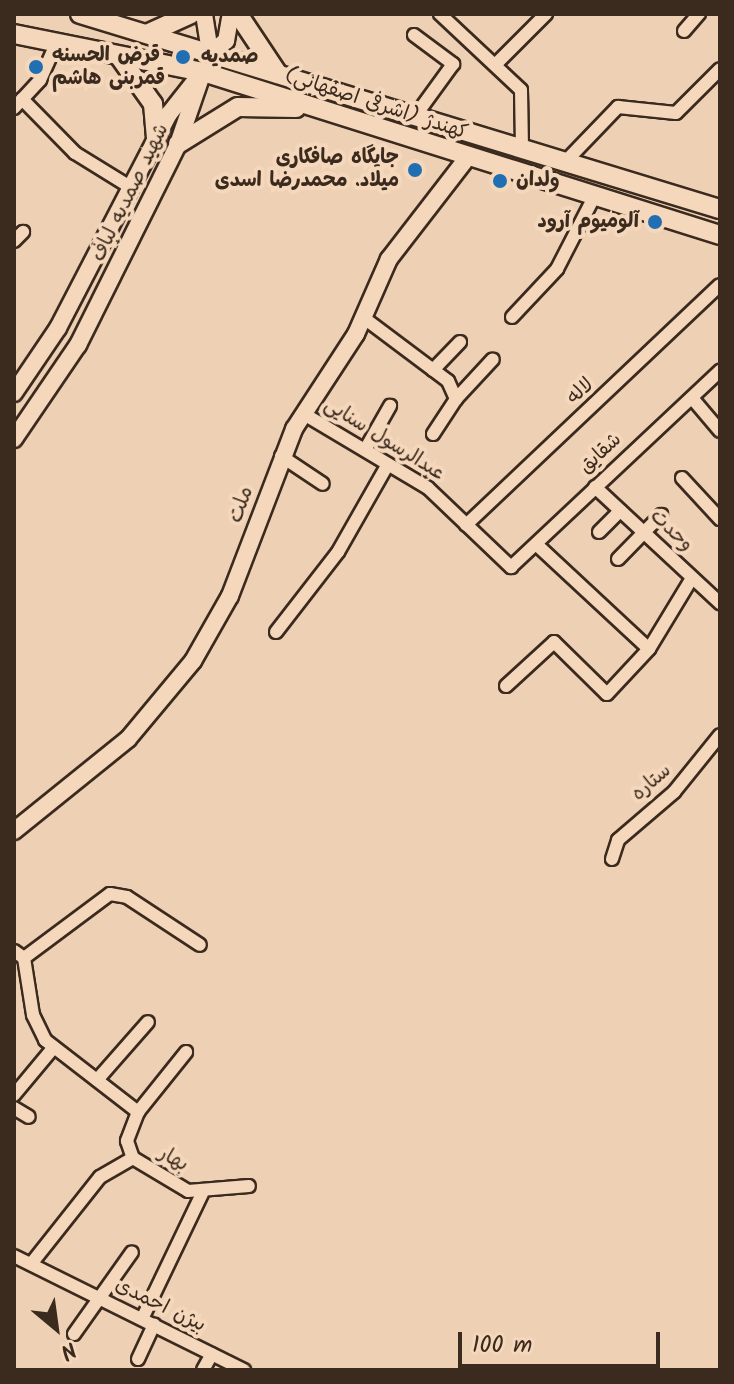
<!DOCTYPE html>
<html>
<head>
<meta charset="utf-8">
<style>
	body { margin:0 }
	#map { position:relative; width:734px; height:1384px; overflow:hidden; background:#eed0b5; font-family:Kalam,"Playpen Sans Arabic",sans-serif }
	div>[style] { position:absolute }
	.roads { filter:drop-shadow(2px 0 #3b2a1e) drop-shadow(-2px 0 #3b2a1e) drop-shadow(0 2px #3b2a1e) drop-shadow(0 -2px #3b2a1e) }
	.street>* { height:12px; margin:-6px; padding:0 6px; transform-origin:6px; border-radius:6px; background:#f5d7bb }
	.secondary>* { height:16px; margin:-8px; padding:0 8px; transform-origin:8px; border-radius:8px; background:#f5d7bb }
	.primary>* { height:18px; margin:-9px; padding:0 9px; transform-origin:9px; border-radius:9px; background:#f5d7bb }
	.dots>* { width:22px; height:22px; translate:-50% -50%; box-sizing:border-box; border:4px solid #f5d7bb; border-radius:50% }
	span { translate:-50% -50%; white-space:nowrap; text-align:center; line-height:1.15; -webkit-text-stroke:8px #f5d7bb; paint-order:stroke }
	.poi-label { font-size:20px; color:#3b2a1e; font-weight:700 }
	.left { translate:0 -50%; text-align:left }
	.right { translate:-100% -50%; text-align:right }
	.street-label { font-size:20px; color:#3b2a1e }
	.frame { position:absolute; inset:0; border:16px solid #3b2a1e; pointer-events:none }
	.north { position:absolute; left:16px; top:1288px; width:80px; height:80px; -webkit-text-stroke:6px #f5d7bb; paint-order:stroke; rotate:151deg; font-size:22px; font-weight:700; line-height:32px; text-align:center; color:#3b2a1e }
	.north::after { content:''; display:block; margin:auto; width:28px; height:36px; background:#3b2a1e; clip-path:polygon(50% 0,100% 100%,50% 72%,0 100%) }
	.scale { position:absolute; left:458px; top:1332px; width:202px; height:36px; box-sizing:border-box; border:4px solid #3b2a1e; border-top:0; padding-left:10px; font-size:24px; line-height:28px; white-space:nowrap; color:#3b2a1e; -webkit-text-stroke:6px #f5d7bb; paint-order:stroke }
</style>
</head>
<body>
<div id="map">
	<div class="roads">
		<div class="street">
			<div style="left:440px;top:14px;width:111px;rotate:43.2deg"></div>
			<div style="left:521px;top:90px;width:57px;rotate:89deg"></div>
			<div style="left:684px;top:31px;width:23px;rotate:-49deg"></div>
			<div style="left:414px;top:35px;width:49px;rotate:36.6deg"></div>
			<div style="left:453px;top:64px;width:63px;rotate:126deg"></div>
			<div style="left:496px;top:64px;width:71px;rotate:-45deg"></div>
			<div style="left:22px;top:99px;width:76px;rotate:45.5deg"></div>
			<div style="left:75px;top:153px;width:65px;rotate:31.7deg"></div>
			<div style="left:14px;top:108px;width:38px;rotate:-47deg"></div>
			<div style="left:40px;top:80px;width:42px;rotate:-65.9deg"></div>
			<div style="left:567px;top:160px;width:74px;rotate:-46.1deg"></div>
			<div style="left:618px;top:107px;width:58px;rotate:5.9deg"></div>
			<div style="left:676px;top:113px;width:62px;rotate:-45deg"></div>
			<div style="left:14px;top:241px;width:13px;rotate:-45deg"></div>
			<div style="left:512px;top:317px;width:66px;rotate:-46.8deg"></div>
			<div style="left:557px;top:269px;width:81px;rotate:-62.8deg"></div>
			<div style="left:364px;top:318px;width:105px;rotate:36.9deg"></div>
			<div style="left:448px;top:381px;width:20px;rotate:66deg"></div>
			<div style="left:456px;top:399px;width:42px;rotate:123.3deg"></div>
			<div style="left:433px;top:370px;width:39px;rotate:-46deg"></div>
			<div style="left:692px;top:398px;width:43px;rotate:49.7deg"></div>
			<div style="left:456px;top:399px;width:54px;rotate:-47.2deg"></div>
			<div style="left:304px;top:414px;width:144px;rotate:30.8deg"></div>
			<div style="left:428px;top:488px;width:115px;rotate:43.6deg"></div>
			<div style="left:511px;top:567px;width:287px;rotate:-43.2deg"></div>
			<div style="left:365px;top:450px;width:51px;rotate:-60.4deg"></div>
			<div style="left:281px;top:456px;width:50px;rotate:33.7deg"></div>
			<div style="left:682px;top:478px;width:56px;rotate:47.2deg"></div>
			<div style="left:595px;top:487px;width:171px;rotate:42.9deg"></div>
			<div style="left:466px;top:525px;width:349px;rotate:-43.4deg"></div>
			<div style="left:599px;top:532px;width:30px;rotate:-45deg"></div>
			<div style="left:536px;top:544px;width:154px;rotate:42.9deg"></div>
			<div style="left:618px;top:559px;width:62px;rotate:-45.7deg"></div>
			<div style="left:276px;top:632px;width:101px;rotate:-52.2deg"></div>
			<div style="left:338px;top:552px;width:101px;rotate:-60.4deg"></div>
			<div style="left:506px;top:686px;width:65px;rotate:-42.5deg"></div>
			<div style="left:554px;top:642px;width:74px;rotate:44.5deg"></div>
			<div style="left:607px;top:694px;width:62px;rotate:-47deg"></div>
			<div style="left:649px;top:649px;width:83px;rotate:-58.8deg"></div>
			<div style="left:612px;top:859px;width:20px;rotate:-72deg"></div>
			<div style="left:618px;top:840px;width:74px;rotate:-40.6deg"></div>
			<div style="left:674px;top:792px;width:73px;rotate:-51.1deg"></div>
			<div style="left:14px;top:951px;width:12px;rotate:35deg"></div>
			<div style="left:24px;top:958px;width:58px;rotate:81deg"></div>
			<div style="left:33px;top:1015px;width:28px;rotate:64deg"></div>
			<div style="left:45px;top:1040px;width:118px;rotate:37.7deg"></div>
			<div style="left:138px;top:1112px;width:31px;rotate:111deg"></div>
			<div style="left:127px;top:1141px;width:18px;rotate:71deg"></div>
			<div style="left:133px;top:1158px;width:64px;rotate:31deg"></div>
			<div style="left:188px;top:1191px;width:61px;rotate:-4.7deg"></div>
			<div style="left:24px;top:958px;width:107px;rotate:-36.7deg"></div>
			<div style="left:110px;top:894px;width:17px;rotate:10deg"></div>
			<div style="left:127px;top:897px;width:87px;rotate:33.3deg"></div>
			<div style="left:97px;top:1080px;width:77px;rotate:-48.7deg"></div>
			<div style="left:14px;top:1095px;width:62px;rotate:-50.2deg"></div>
			<div style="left:14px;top:1108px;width:17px;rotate:31deg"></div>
			<div style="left:138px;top:1112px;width:77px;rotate:-51.3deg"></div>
			<div style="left:14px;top:1256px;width:257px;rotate:26.4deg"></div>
			<div style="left:31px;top:1264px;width:111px;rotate:-51.6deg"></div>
			<div style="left:100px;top:1177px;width:38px;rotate:-30deg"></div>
			<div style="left:142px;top:1319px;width:139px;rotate:-64.4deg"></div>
			<div style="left:74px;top:1334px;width:100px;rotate:-54.7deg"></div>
			<div style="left:138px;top:1359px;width:38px;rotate:-65deg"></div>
			<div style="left:203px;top:1370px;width:18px;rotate:-61deg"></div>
		</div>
		<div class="secondary">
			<div style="left:204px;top:14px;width:39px;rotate:81deg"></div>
			<div style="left:210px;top:53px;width:20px;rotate:-37deg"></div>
			<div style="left:226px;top:41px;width:27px;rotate:-80deg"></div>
			<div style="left:14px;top:393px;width:78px;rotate:-55.9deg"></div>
			<div style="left:58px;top:328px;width:241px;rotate:-62.6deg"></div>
			<div style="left:169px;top:114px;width:48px;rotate:-51.7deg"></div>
			<div style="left:14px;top:439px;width:114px;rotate:-55.8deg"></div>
			<div style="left:78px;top:345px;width:225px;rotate:-63.5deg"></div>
			<div style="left:178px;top:144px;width:76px;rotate:-70.9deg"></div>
			<div style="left:14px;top:831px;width:146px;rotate:-38.9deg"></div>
			<div style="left:128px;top:739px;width:102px;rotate:-50.2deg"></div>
			<div style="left:193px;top:661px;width:75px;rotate:-60.4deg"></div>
			<div style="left:230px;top:596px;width:179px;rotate:-69deg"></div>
			<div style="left:294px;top:429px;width:113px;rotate:-56.9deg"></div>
			<div style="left:356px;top:334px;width:82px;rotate:-66.3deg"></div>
			<div style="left:389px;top:259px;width:128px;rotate:-52.3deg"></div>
		</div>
		<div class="primary">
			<div style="left:80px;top:14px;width:669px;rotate:16.95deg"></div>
			<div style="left:238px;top:14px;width:72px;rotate:56.3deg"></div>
			<div style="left:149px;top:33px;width:46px;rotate:-24.3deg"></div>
			<div style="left:14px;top:34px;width:193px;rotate:11.4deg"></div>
			<div style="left:203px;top:72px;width:542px;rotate:17.5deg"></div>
			<div style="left:119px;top:56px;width:59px;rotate:54.7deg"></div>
			<div style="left:153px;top:104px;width:35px;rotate:85deg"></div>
			<div style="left:178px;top:144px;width:70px;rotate:-31.7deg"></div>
			<div style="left:238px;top:107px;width:58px;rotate:1deg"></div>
		</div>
	</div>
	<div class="dots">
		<div style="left:183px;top:57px;background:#1f6fb2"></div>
		<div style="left:36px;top:67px;background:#1f6fb2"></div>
		<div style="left:415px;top:170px;background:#1f6fb2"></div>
		<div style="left:500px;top:181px;background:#1f6fb2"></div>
		<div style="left:655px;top:222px;background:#1f6fb2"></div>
	</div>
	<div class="poi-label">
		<span class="left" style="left:52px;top:68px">قرض الحسنه<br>قمربنی هاشم</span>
		<span class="left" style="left:201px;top:57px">صمدیه</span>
		<span class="right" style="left:399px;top:170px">جایگاه صافکاری<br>میلاد. محمدرضا اسدی</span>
		<span class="left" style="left:516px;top:181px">ولدان</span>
		<span class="right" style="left:639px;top:222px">آلومیوم آرود</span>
	</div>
	<div class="street-label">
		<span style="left:376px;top:105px;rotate:18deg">کهندژ (اشرفی اصفهانی)</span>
		<span style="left:131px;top:193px;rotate:-64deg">شهید صمدیه لباف</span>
		<span style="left:581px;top:392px;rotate:-42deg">لاله</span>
		<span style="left:384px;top:440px;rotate:32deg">عبدالرسول سنایی</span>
		<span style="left:601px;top:454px;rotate:-43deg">شقایق</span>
		<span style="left:242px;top:505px;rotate:-70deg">ملت</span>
		<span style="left:671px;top:531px;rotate:43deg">وحدت</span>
		<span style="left:652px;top:783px;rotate:-41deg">ستاره</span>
		<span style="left:173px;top:1160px;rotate:29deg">بهار</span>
		<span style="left:160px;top:1306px;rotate:26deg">بیژن احمدی</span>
	</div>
	<div class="frame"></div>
	<div class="north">N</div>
	<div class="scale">100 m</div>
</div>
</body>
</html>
